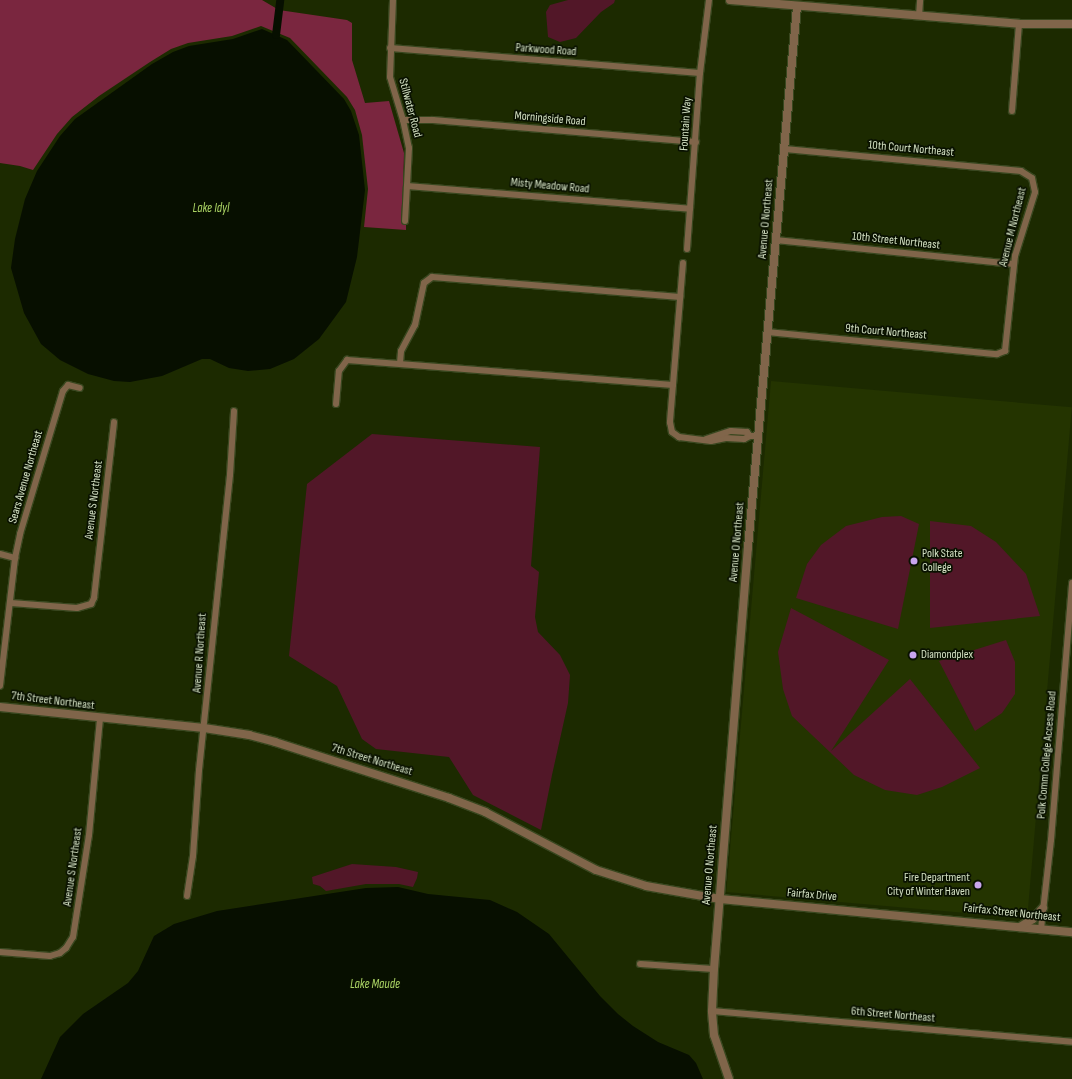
<!DOCTYPE html>
<html>
<head>
<meta charset="utf-8">
<style>
	body { margin:0 }
	#map { position:relative; width:1072px; height:1079px; overflow:hidden; background:#1c2a00; font-family:"Sofia Sans Condensed",sans-serif }
	div>[style] { position:absolute }
	.built>* { inset:0; background:#243400; transform-origin:0 0 }
	.green>* { inset:0; background:#521728 }
	.forest>* { inset:0; background:#7a263f }
	.water>* { inset:0; background:#070f00 }
	.canal>* { height:8px; margin:-4px; padding:0 4px; transform-origin:4px; border-radius:4px; background:#070f00 }
	.roads { filter:drop-shadow(1px 0 #39471f) drop-shadow(-1px 0 #39471f) drop-shadow(0 1px #39471f) drop-shadow(0 -1px #39471f) }
	.minor>* { height:6px; margin:-3px; padding:0 3px; transform-origin:3px; border-radius:3px; background:#80654a }
	.tertiary>* { height:8px; margin:-4px; padding:0 4px; transform-origin:4px; border-radius:4px; background:#80654a }
	.dots>* { width:11px; height:11px; translate:-50% -50%; box-sizing:border-box; border:2px solid #091100; border-radius:50% }
	span { translate:-50% -50%; white-space:nowrap; text-align:center; line-height:1.15; -webkit-text-stroke:3.5px #091100; paint-order:stroke }
	.street-label { font-size:12px; color:#d3e0c2 }
	.poi-label { font-size:12px; color:#d3e0c2 }
	.left { translate:0 -50%; text-align:left }
	.right { translate:-100% -50%; text-align:right }
	.water-label { font-size:13px; color:#abd464; font-style:italic }
</style>
</head>
<body>
<div id="map">
	<div class="built">
		<div style="left:771px;top:381px;width:302px;height:513px;rotate:5deg"></div>
	</div>
	<div class="green">
		<div style="clip-path:polygon(568px 0,615px 0,614px 3px,601px 12px,576px 38px,560px 42px,548px 37px,546px 12px,550px 5px)"></div>
		<div style="clip-path:polygon(372px 434px,540px 447px,531px 566px,539px 572px,535px 617px,538px 632px,560px 655px,570px 675px,568px 703px,552px 775px,541px 830px,473px 795px,449px 757px,376px 749px,362px 739px,337px 686px,289px 656px,307px 484px)"></div>
		<div style="clip-path:polygon(901px 516px,919px 524px,898px 629px,796px 598px,807px 564px,821px 545px,846px 526px,882px 517px)"></div>
		<div style="clip-path:polygon(930px 521px,971px 526px,996px 542px,1026px 574px,1040px 616px,930px 628px)"></div>
		<div style="clip-path:polygon(791px 608px,889px 660px,831px 751px,910px 679px,980px 768px,942px 787px,917px 795px,885px 790px,854px 775px,792px 716px,783px 689px,778px 652px)"></div>
		<div style="clip-path:polygon(1006px 640px,1015px 662px,1015px 694px,1002px 713px,975px 731px,939px 661px)"></div>
		<div style="clip-path:polygon(352px 864px,396px 867px,418px 872px,417px 878px,413px 887px,399px 884px,366px 884px,326px 891px,320px 886px,313px 884px,312px 877px)"></div>
	</div>
	<div class="forest">
		<div style="clip-path:polygon(0 0,262px 0,279px 10px,347px 20px,352px 23px,352px 60px,365px 103px,389px 101px,404px 153px,403px 190px,406px 211px,406px 230px,364px 227px,368px 189px,362px 135px,355px 110px,347px 97px,290px 38px,261px 26px,232px 36px,188px 43px,171px 49px,150px 62px,99px 96px,72px 117px,57px 134px,33px 170px,20px 166px,0 163px)"></div>
	</div>
	<div class="water">
		<div style="clip-path:polygon(262px 29px,287px 40px,344px 99px,351px 111px,359px 135px,365px 190px,357px 257px,346px 302px,319px 339px,294px 359px,270px 369px,248px 371px,229px 368px,210px 359px,202px 359px,162px 376px,130px 382px,114px 381px,88px 374px,60px 360px,41px 344px,24px 313px,11px 268px,15px 239px,25px 199px,37px 171px,60px 136px,75px 119px,152px 64px,173px 52px,189px 46px,233px 39px)"></div>
		<div style="clip-path:polygon(398px 887px,428px 894px,490px 900px,517px 912px,549px 934px,600px 996px,618px 1014px,633px 1026px,658px 1042px,689px 1055px,696px 1063px,703px 1079px,41px 1079px,60px 1037px,83px 1014px,128px 983px,138px 971px,154px 936px,174px 924px,217px 911px,366px 888px)"></div>
	</div>
	<div class="canal">
		<div style="left:276px;top:35px;width:35px;rotate:-83deg"></div>
	</div>
	<div class="roads">
		<div class="minor">
			<div style="left:393px;top:0;width:77px;rotate:92.2deg"></div>
			<div style="left:390px;top:77px;width:45px;rotate:73.2deg"></div>
			<div style="left:403px;top:120px;width:29px;rotate:78deg"></div>
			<div style="left:409px;top:148px;width:73px;rotate:93.1deg"></div>
			<div style="left:919px;top:16px;width:16px;rotate:-86deg"></div>
			<div style="left:390px;top:48px;width:311px;rotate:4.6deg"></div>
			<div style="left:1012px;top:111px;width:87px;rotate:-85.4deg"></div>
			<div style="left:403px;top:120px;width:30px"></div>
			<div style="left:433px;top:120px;width:264px;rotate:4.8deg"></div>
			<div style="left:407px;top:186px;width:284px;rotate:4.6deg"></div>
			<div style="left:776px;top:240px;width:238px;rotate:5.8deg"></div>
			<div style="left:687px;top:249px;width:176px;rotate:-85.8deg"></div>
			<div style="left:700px;top:73px;width:74px;rotate:-83deg"></div>
			<div style="left:683px;top:263px;width:160px;rotate:94.7deg"></div>
			<div style="left:670px;top:422px;width:10px;rotate:79deg"></div>
			<div style="left:672px;top:432px;width:9px;rotate:36deg"></div>
			<div style="left:679px;top:437px;width:32px;rotate:7deg"></div>
			<div style="left:711px;top:441px;width:15px;rotate:-11deg"></div>
			<div style="left:726px;top:438px;width:18px;rotate:3deg"></div>
			<div style="left:744px;top:439px;width:7px;rotate:-27deg"></div>
			<div style="left:750px;top:436px;width:8px"></div>
			<div style="left:767px;top:332px;width:231px;rotate:5.5deg"></div>
			<div style="left:997px;top:354px;width:9px;rotate:-21deg"></div>
			<div style="left:1005px;top:351px;width:96px;rotate:-84deg"></div>
			<div style="left:1015px;top:256px;width:67px;rotate:-72.6deg"></div>
			<div style="left:1035px;top:192px;width:14px;rotate:-102deg"></div>
			<div style="left:1032px;top:178px;width:13px;rotate:-148deg"></div>
			<div style="left:1021px;top:171px;width:237px;rotate:-174.7deg"></div>
			<div style="left:400px;top:363px;width:12px;rotate:-85deg"></div>
			<div style="left:401px;top:351px;width:30px;rotate:-62deg"></div>
			<div style="left:415px;top:325px;width:43px;rotate:-77.9deg"></div>
			<div style="left:424px;top:283px;width:10px;rotate:-37deg"></div>
			<div style="left:432px;top:277px;width:249px;rotate:4.6deg"></div>
			<div style="left:336px;top:404px;width:33px;rotate:-85deg"></div>
			<div style="left:339px;top:371px;width:14px;rotate:-54deg"></div>
			<div style="left:347px;top:360px;width:327px;rotate:4.4deg"></div>
			<div style="left:706px;top:439px;width:26px;rotate:-18deg"></div>
			<div style="left:731px;top:431px;width:16px;rotate:4deg"></div>
			<div style="left:747px;top:432px;width:5px;rotate:53deg"></div>
			<div style="left:0;top:554px;width:16px;rotate:15deg"></div>
			<div style="left:11px;top:603px;width:66px;rotate:4.3deg"></div>
			<div style="left:77px;top:608px;width:15px;rotate:-16deg"></div>
			<div style="left:91px;top:604px;width:7px;rotate:-63deg"></div>
			<div style="left:94px;top:598px;width:177px;rotate:-83.5deg"></div>
			<div style="left:0;top:686px;width:129px;rotate:-83.3deg"></div>
			<div style="left:15px;top:558px;width:25px;rotate:-78deg"></div>
			<div style="left:20px;top:534px;width:149px;rotate:-73.3deg"></div>
			<div style="left:63px;top:391px;width:8px;rotate:-50deg"></div>
			<div style="left:68px;top:385px;width:12px;rotate:14deg"></div>
			<div style="left:187px;top:896px;width:40px;rotate:-81.5deg"></div>
			<div style="left:193px;top:856px;width:86px;rotate:-86deg"></div>
			<div style="left:199px;top:770px;width:297px;rotate:-84deg"></div>
			<div style="left:230px;top:475px;width:64px;rotate:-86.4deg"></div>
			<div style="left:1041px;top:929px;width:90px;rotate:-83.6deg"></div>
			<div style="left:1051px;top:840px;width:258px;rotate:-85.3deg"></div>
			<div style="left:0;top:952px;width:50px;rotate:4.6deg"></div>
			<div style="left:50px;top:956px;width:10px;rotate:-17deg"></div>
			<div style="left:60px;top:953px;width:8px;rotate:-40deg"></div>
			<div style="left:66px;top:948px;width:13px;rotate:-58deg"></div>
			<div style="left:73px;top:937px;width:103px;rotate:-81.1deg"></div>
			<div style="left:89px;top:835px;width:118px;rotate:-84.6deg"></div>
			<div style="left:640px;top:964px;width:74px;rotate:3.9deg"></div>
			<div style="left:712px;top:1011px;width:361px;rotate:4.9deg"></div>
		</div>
		<div class="tertiary">
			<div style="left:730px;top:0;width:290px;rotate:4.7deg"></div>
			<div style="left:1019px;top:24px;width:53px"></div>
			<div style="left:0;top:707px;width:205px;rotate:5.9deg"></div>
			<div style="left:204px;top:728px;width:46px;rotate:8.8deg"></div>
			<div style="left:249px;top:735px;width:27px;rotate:15deg"></div>
			<div style="left:275px;top:742px;width:183px;rotate:17.8deg"></div>
			<div style="left:449px;top:798px;width:39px;rotate:21deg"></div>
			<div style="left:485px;top:812px;width:125px;rotate:27.6deg"></div>
			<div style="left:596px;top:870px;width:52px;rotate:17.7deg"></div>
			<div style="left:646px;top:886px;width:75px;rotate:10deg"></div>
			<div style="left:720px;top:899px;width:354px;rotate:5.4deg"></div>
			<div style="left:1020px;top:927px;width:15px;rotate:-32deg"></div>
			<div style="left:1033px;top:919px;width:15px;rotate:-48deg"></div>
			<div style="left:729px;top:1079px;width:46px;rotate:-108.8deg"></div>
			<div style="left:714px;top:1035px;width:24px;rotate:-95deg"></div>
			<div style="left:712px;top:1011px;width:42px;rotate:-87.3deg"></div>
			<div style="left:714px;top:969px;width:422px;rotate:-85.4deg"></div>
			<div style="left:748px;top:548px;width:544px;rotate:-84.83deg"></div>
		</div>
	</div>
	<div class="dots">
		<div style="left:914px;top:561px;background:#c9a5ee"></div>
		<div style="left:913px;top:655px;background:#c9a5ee"></div>
		<div style="left:978px;top:885px;background:#c9a5ee"></div>
	</div>
	<div class="street-label">
		<span style="left:546px;top:50px;rotate:4deg">Parkwood Road</span>
		<span style="left:410px;top:108px;rotate:75deg">Stillwater Road</span>
		<span style="left:550px;top:119px;rotate:5deg">Morningside Road</span>
		<span style="left:686px;top:124px;rotate:-86deg">Fountain Way</span>
		<span style="left:911px;top:149px;rotate:5deg">10th Court Northeast</span>
		<span style="left:550px;top:186px;rotate:5deg">Misty Meadow Road</span>
		<span style="left:766px;top:219px;rotate:-85deg">Avenue O Northeast</span>
		<span style="left:1013px;top:227px;rotate:-76deg">Avenue M Northeast</span>
		<span style="left:896px;top:241px;rotate:6deg">10th Street Northeast</span>
		<span style="left:886px;top:332px;rotate:5deg">9th Court Northeast</span>
		<span style="left:26px;top:477px;rotate:-74deg">Sears Avenue Northeast</span>
		<span style="left:94px;top:500px;rotate:-83deg">Avenue S Northeast</span>
		<span style="left:737px;top:542px;rotate:-85deg">Avenue O Northeast</span>
		<span style="left:200px;top:653px;rotate:-86deg">Avenue R Northeast</span>
		<span style="left:53px;top:701px;rotate:7deg">7th Street Northeast</span>
		<span style="left:1047px;top:755px;rotate:-85deg">Polk Comm College Access Road</span>
		<span style="left:372px;top:760px;rotate:17deg">7th Street Northeast</span>
		<span style="left:710px;top:865px;rotate:-85deg">Avenue O Northeast</span>
		<span style="left:73px;top:867px;rotate:-82deg">Avenue S Northeast</span>
		<span style="left:812px;top:895px;rotate:5deg">Fairfax Drive</span>
		<span style="left:1012px;top:913px;rotate:6deg">Fairfax Street Northeast</span>
		<span style="left:893px;top:1015px;rotate:5deg">6th Street Northeast</span>
	</div>
	<div class="poi-label">
		<span class="left" style="left:922px;top:561px">Polk State<br>College</span>
		<span class="left" style="left:921px;top:655px">Diamondplex</span>
		<span class="right" style="left:970px;top:885px">Fire Department<br>City of Winter Haven</span>
	</div>
	<div class="water-label">
		<span style="left:211px;top:208px">Lake Idyl</span>
		<span style="left:375px;top:984px">Lake Maude</span>
	</div>
</div>
</body>
</html>
